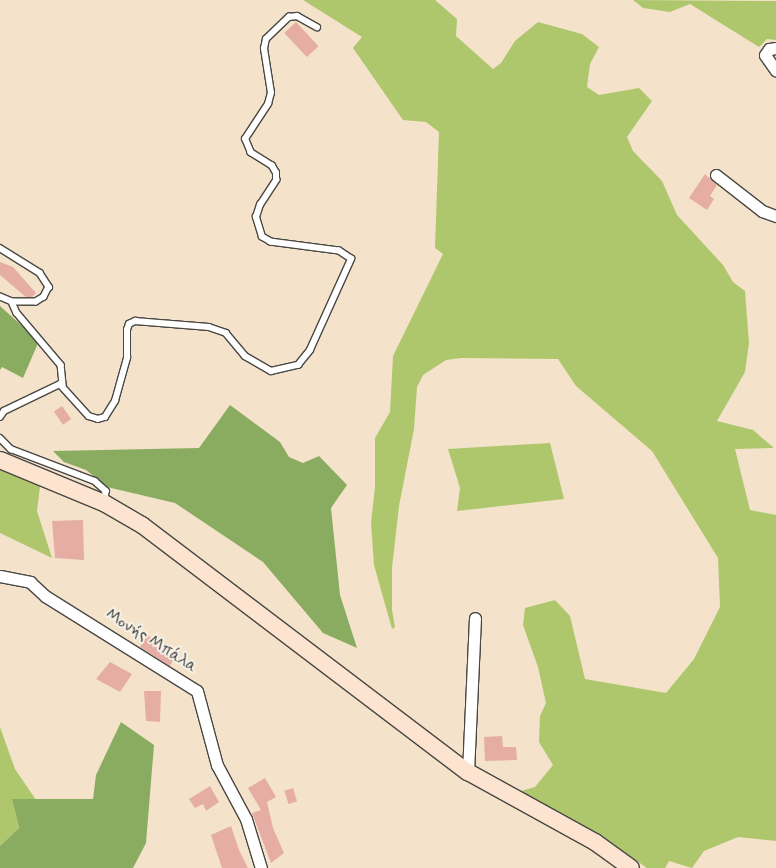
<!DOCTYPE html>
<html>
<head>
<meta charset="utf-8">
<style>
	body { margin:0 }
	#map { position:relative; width:776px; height:868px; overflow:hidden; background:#f4e3ca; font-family:Mynerve,sans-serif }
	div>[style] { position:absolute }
	.green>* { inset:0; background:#aec76c }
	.forest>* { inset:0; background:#8aac60 }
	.building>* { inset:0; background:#e5ada4; transform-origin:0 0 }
	.roads { filter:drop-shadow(1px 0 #494743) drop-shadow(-1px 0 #494743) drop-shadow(0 1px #494743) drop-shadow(0 -1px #494743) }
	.lane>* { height:5.5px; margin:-2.75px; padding:0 2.75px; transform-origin:2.75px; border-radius:2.75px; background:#fff }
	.street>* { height:11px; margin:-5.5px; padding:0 5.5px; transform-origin:5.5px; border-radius:5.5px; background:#fff }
	.secondary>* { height:16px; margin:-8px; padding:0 8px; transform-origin:8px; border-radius:8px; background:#fde4d0 }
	span { translate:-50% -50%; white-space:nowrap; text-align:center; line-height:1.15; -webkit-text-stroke:4px #f7f3e8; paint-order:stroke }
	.street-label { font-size:16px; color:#2b2b2b }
</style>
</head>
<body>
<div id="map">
	<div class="green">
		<div style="clip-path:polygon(303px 0,435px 0,457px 19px,456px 36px,493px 69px,501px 63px,515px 41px,538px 22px,582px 34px,599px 47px,590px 64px,587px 87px,599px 95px,639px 88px,652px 101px,627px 137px,633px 151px,662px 181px,677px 215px,723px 265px,733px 282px,745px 291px,749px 343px,745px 372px,717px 421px,753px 430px,774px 448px,735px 449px,750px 510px,776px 515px,776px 841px,738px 837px,704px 851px,692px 868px,669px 861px,665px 868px,647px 868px,594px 831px,514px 793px,535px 787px,553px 765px,539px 742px,540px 716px,546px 703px,538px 667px,523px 625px,525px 608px,555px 600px,570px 616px,585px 679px,666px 693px,694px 659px,720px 607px,718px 558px,652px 451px,576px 386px,558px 359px,461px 358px,446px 360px,423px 375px,417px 387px,414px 429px,399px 506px,392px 568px,392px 610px,395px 627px,392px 629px,374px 565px,371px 523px,375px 487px,375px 438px,390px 412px,393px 356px,443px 254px,435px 248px,439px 132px,426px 122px,403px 120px,353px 48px,362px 37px)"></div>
		<div style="clip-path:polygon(633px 0,776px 1px,776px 40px,767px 39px,759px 47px,690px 4px,670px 12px,643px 8px)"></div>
		<div style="clip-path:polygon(550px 443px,564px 499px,457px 511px,460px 488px,448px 449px)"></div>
		<div style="clip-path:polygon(0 465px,29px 476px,40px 487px,37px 511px,52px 558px,0 533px)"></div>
		<div style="clip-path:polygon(0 727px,15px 769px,36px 800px,12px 799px,19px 828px,0 846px)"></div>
	</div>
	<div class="forest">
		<div style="clip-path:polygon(0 306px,39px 341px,23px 378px,2px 367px,0 370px)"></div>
		<div style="clip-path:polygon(230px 405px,280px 442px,289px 457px,303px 463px,319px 456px,347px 485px,331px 508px,340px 595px,357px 648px,323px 633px,263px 562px,175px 503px,107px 487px,86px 470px,64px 462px,53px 451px,199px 448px)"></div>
		<div style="clip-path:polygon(121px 722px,154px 745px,146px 843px,133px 868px,0 868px,0 846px,19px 828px,12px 799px,93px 799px,96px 775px)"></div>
	</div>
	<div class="building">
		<div style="left:296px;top:22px;width:33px;height:16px;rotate:47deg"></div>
		<div style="clip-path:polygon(705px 174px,717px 185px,710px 196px,714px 199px,707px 210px,689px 198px)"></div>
		<div style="clip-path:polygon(0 262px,13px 267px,36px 293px,32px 297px,26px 297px,0 275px)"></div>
		<div style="left:62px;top:406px;width:16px;height:10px;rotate:55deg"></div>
		<div style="clip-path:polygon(83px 520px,84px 560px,55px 558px,52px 521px)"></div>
		<div style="clip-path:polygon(147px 635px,157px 641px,154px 646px,174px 658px,170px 666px,140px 647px)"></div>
		<div style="clip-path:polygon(110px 662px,132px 674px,120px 692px,96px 679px)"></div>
		<div style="clip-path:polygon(144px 691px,161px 691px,160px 722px,146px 721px)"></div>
		<div style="clip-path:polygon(502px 736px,503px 747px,516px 747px,517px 760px,485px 761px,484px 737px)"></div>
		<div style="clip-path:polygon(265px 778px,276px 797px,267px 802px,273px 828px,284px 853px,271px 863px,252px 813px,261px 810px,248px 788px)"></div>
		<div style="clip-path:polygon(210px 786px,219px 802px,206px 811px,203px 804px,195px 808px,189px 799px)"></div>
		<div style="left:293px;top:788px;width:14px;height:9px;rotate:73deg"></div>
		<div style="clip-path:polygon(231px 826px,239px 850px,248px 868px,222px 868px,211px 835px)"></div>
	</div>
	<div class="roads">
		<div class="lane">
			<div style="left:0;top:248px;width:47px;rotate:32deg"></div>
			<div style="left:40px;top:273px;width:17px;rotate:57deg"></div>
			<div style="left:49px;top:287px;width:11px;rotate:117deg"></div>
			<div style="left:44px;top:297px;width:9px;rotate:148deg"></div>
			<div style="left:36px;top:302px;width:24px;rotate:180deg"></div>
			<div style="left:12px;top:302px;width:13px;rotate:-157deg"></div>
			<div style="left:12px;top:302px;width:12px;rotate:66deg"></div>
			<div style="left:17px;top:313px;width:68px;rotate:49.8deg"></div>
			<div style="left:61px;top:365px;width:20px;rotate:84deg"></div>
			<div style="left:0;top:417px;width:7px;rotate:-56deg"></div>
			<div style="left:4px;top:411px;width:62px;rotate:-25.7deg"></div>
			<div style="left:60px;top:384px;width:43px;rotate:47.8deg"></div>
			<div style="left:89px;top:416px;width:9px;rotate:18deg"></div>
			<div style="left:98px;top:419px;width:7px;rotate:-16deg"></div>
			<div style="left:105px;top:417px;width:19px;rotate:-58deg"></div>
			<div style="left:115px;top:401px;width:45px;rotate:-74.4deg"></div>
			<div style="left:127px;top:358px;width:28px;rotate:-90deg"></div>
			<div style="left:127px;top:330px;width:6px;rotate:-72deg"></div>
			<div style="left:129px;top:324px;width:7px;rotate:-27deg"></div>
			<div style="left:135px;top:321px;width:74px;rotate:4.6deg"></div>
			<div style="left:209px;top:327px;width:18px;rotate:19deg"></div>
			<div style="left:226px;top:333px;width:30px;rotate:50deg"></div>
			<div style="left:245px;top:356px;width:30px;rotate:30deg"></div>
			<div style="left:271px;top:371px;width:28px;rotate:-13deg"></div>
			<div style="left:298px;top:365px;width:19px;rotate:-51deg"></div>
			<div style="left:310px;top:350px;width:100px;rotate:-65.7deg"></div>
			<div style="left:351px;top:259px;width:14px;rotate:-146deg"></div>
			<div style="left:339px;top:251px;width:69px;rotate:-172.5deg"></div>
			<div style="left:271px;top:242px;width:10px;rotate:-151deg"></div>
			<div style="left:262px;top:237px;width:21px;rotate:-107deg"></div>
			<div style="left:256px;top:217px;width:13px;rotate:-72deg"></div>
			<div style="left:260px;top:205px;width:30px;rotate:-57deg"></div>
			<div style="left:276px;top:180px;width:7px;rotate:-90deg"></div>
			<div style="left:276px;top:173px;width:8px;rotate:-120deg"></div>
			<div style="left:272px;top:166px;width:25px;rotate:-148deg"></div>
			<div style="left:251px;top:153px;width:15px;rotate:-113deg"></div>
			<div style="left:245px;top:139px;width:42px;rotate:-56.7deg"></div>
			<div style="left:268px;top:104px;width:11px;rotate:-75deg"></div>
			<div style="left:271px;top:93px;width:45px;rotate:-99deg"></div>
			<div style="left:264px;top:49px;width:10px;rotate:-79deg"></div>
			<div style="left:266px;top:39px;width:32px;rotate:-44deg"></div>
			<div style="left:289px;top:17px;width:8px;rotate:-7deg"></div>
			<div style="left:297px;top:16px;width:23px;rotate:29deg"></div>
			<div style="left:0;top:438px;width:16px;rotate:45deg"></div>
			<div style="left:11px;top:449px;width:90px;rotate:20.9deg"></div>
			<div style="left:95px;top:481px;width:15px;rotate:42deg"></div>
			<div style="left:106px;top:491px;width:10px;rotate:96deg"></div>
		</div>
		<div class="street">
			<div style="left:776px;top:48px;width:7px;rotate:172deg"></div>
			<div style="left:769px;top:49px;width:7px;rotate:124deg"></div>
			<div style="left:765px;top:55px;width:19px;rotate:55deg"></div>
			<div style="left:716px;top:175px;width:58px;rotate:38deg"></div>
			<div style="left:762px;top:211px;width:15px;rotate:20deg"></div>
			<div style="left:0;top:576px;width:31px;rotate:11deg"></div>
			<div style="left:30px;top:582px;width:21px;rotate:43deg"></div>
			<div style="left:45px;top:596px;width:179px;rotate:32deg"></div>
			<div style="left:197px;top:691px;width:77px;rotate:74.9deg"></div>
			<div style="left:217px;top:765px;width:61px;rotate:61.8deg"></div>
			<div style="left:246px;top:819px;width:51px;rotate:73deg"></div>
			<div style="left:468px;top:772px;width:154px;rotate:-87.4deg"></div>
		</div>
		<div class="secondary">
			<div style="left:0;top:460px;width:113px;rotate:22.5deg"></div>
			<div style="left:104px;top:503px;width:44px;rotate:30.1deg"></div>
			<div style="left:142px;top:525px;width:409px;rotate:37.2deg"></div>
			<div style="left:468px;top:772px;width:145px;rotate:28.9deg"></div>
			<div style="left:595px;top:842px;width:44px;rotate:35.8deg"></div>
		</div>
	</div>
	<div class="street-label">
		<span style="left:151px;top:641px;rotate:32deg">Μονής Μπάλα</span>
	</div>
</div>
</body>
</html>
